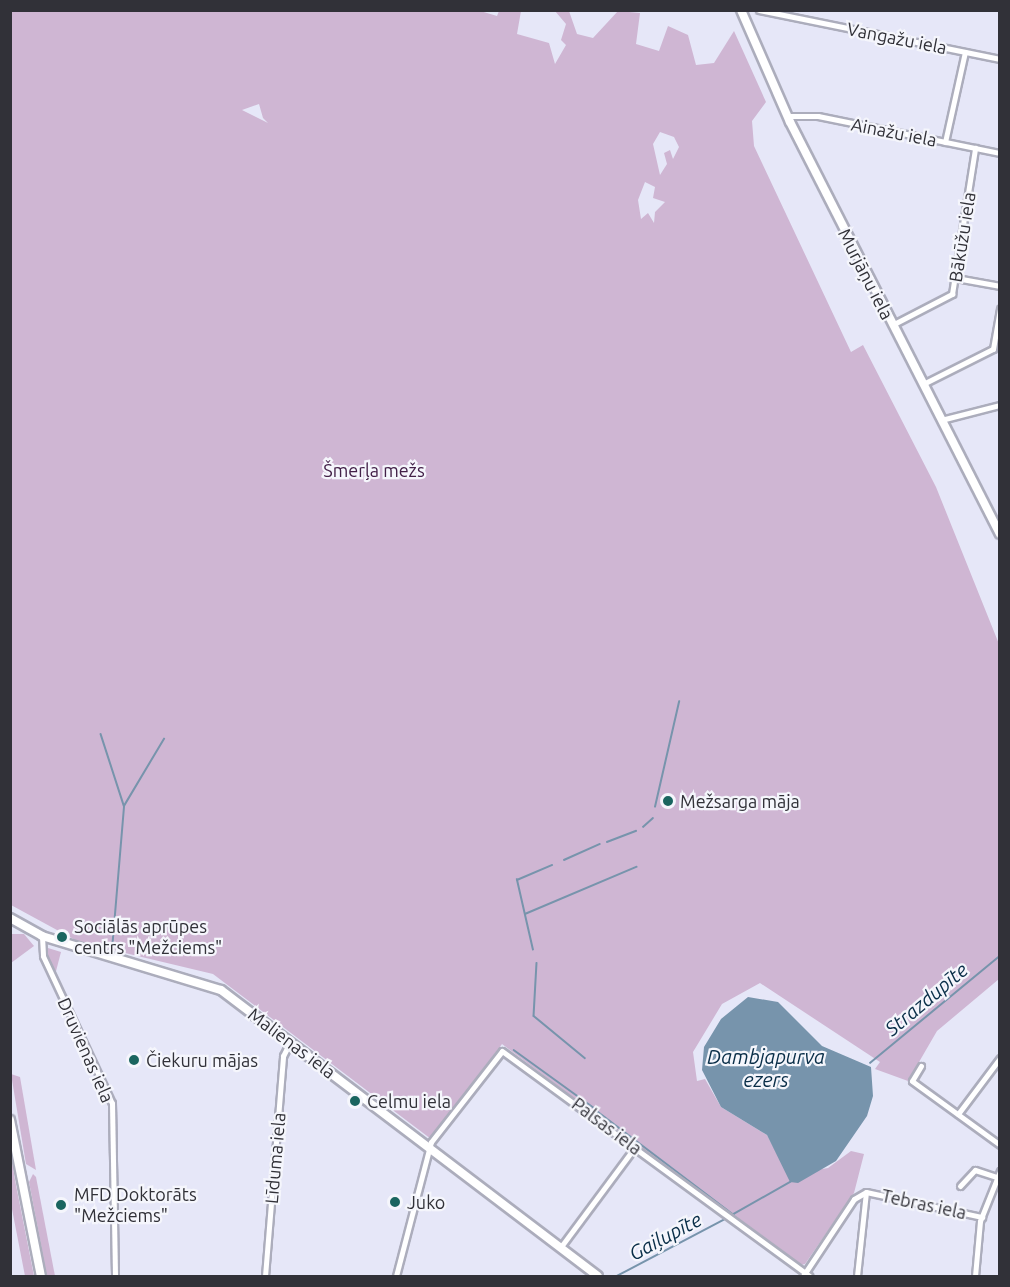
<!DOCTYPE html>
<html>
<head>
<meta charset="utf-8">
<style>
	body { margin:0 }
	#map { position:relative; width:1010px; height:1287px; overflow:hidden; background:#e6e7f8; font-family:Ubuntu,sans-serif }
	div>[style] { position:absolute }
	.green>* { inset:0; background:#cfb6d3 }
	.water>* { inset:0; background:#7794ac }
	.stream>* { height:1.5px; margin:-0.75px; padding:0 0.75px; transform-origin:0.75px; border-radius:0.75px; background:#7794ac }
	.roads { filter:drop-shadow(2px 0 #acadbc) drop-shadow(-2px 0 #acadbc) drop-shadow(0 2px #acadbc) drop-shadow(0 -2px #acadbc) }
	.street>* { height:5px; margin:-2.5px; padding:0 2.5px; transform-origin:2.5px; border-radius:2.5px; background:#fff }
	.secondary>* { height:8px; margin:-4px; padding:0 4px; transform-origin:4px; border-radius:4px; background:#fff }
	.dots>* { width:16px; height:16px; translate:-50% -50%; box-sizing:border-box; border:3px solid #f5f6fc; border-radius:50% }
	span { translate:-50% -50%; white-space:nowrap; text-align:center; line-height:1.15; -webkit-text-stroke:4.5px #f5f6fc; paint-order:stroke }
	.street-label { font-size:18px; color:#313138 }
	.park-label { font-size:18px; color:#432148 }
	.poi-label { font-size:18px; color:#313138 }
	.left { translate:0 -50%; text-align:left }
	.water-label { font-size:20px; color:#092e48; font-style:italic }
	.frame { position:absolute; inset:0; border:12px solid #313138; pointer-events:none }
</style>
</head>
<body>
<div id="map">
	<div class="green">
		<div style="clip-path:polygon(evenodd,477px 10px,497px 16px,499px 11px,521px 11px,517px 34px,549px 43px,555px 64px,566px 45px,561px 40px,566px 24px,555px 11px,569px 11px,577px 34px,593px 38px,618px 11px,640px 13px,636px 44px,659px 51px,668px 26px,688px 35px,696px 65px,714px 63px,734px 31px,766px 102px,752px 121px,754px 146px,851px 352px,863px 345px,936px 487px,999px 644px,999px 979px,937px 1031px,908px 1081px,875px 1069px,880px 1062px,760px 983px,722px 1004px,693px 1052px,697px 1081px,705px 1079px,721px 1107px,767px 1135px,788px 1175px,828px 1168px,851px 1151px,864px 1154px,854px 1193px,805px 1264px,797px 1266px,502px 1044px,431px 1139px,213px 974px,79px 942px,11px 905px,10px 11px,477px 10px,259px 104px,263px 118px,268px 123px,242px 110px,259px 104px,477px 10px,660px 132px,674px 137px,679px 147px,673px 159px,670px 150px,664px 153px,667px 164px,660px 175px,653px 144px,660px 132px,477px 10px,645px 182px,655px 187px,653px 198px,665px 202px,655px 212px,654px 223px,648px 213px,641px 219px,638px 200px,645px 182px)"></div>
		<div style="clip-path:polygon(11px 934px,24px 934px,34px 946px,11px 963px)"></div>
		<div style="clip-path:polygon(48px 948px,61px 952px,55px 975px,46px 952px)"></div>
		<div style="clip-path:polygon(11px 1074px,20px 1077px,36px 1170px,26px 1164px)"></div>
		<div style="clip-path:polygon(11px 1154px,15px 1180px,34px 1276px,25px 1276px,11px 1204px)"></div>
		<div style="clip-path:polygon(33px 1174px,36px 1177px,55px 1276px,47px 1276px,29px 1182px)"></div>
	</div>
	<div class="water">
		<div style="clip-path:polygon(748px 997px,778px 1002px,822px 1046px,871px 1067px,873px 1096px,867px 1116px,836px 1161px,798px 1183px,790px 1182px,767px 1135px,721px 1107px,702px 1070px,704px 1047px,721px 1019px)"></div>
	</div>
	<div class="stream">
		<div style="left:101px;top:734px;width:75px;rotate:72.1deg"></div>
		<div style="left:655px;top:807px;width:108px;rotate:-77.1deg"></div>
		<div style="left:643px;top:827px;width:13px;rotate:-42deg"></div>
		<div style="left:607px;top:842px;width:31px;rotate:-21deg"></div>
		<div style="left:564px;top:860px;width:39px;rotate:-24deg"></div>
		<div style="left:525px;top:914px;width:121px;rotate:-22.9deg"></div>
		<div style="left:112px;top:950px;width:144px;rotate:-85.2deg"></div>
		<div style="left:124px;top:806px;width:78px;rotate:-59.2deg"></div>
		<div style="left:533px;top:950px;width:72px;rotate:-102.9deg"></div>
		<div style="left:517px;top:880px;width:38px;rotate:-23deg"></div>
		<div style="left:537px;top:963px;width:53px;rotate:93.2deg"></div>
		<div style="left:534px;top:1016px;width:66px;rotate:39.5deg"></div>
		<div style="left:514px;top:1050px;width:99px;rotate:35.9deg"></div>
		<div style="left:870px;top:1063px;width:168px;rotate:-39.5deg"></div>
		<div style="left:597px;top:1111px;width:172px;rotate:37.2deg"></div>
		<div style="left:732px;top:1215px;width:67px;rotate:-29.6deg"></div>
		<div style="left:617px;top:1276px;width:122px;rotate:-27.8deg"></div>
	</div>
	<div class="roads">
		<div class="street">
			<div style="left:759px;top:10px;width:246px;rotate:11.5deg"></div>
			<div style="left:788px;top:116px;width:30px"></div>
			<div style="left:818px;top:116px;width:186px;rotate:11.5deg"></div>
			<div style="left:945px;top:142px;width:92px;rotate:-77.5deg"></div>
			<div style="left:956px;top:278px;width:45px;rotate:10.3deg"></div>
			<div style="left:892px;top:325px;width:68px;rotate:-27.3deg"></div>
			<div style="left:952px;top:294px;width:148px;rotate:-81deg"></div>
			<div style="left:923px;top:384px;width:78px;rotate:-26.6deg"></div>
			<div style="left:993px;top:349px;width:41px;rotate:-80.1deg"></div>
			<div style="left:941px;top:420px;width:61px;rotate:-14.3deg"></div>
			<div style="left:42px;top:936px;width:20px;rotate:87deg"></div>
			<div style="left:43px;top:956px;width:162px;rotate:64.9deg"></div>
			<div style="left:112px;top:1103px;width:173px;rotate:89deg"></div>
			<div style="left:921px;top:1066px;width:17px;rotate:121deg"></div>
			<div style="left:912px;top:1081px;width:109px;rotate:36deg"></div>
			<div style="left:958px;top:1114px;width:70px;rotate:-53.1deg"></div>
			<div style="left:960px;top:1186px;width:22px;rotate:-47deg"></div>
			<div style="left:975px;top:1170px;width:23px;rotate:18deg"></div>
			<div style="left:866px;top:1192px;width:119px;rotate:12.2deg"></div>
			<div style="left:560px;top:1248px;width:126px;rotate:-53.4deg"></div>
			<div style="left:265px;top:1276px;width:221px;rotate:-85.3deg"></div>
			<div style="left:283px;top:1056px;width:16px;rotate:-63deg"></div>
			<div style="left:396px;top:1276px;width:138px;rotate:-75.4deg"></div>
			<div style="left:431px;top:1142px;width:115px;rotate:-52deg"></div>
			<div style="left:502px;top:1051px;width:381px;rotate:36.2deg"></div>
			<div style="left:803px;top:1276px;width:92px;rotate:-56.5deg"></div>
			<div style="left:854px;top:1199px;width:14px;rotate:-30deg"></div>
			<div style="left:857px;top:1276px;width:84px;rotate:-83.9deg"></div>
			<div style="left:975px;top:1276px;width:55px;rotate:-84.8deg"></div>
			<div style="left:980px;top:1221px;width:54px;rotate:-68.2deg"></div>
		</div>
		<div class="secondary">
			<div style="left:741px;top:10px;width:122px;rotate:66.4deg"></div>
			<div style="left:790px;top:122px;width:462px;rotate:63deg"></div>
			<div style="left:10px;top:918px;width:37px;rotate:29deg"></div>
			<div style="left:42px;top:936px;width:187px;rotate:16.8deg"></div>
			<div style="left:221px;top:990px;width:473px;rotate:37.2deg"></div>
			<div style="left:10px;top:1120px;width:159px;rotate:78.8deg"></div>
		</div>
	</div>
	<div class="dots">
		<div style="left:668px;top:801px;background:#1a655f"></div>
		<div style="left:62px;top:937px;background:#1a655f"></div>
		<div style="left:134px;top:1060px;background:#1a655f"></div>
		<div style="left:355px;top:1101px;background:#1a655f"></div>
		<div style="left:395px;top:1202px;background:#1a655f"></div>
		<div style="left:61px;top:1205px;background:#1a655f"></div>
	</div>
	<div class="street-label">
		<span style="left:897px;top:38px;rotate:11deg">Vangažu iela</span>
		<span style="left:894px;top:132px;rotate:11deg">Ainažu iela</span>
		<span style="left:962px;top:237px;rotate:-81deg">Bākūžu iela</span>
		<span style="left:866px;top:274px;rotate:63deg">Murjāņu iela</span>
		<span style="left:292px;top:1043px;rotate:37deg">Malienas iela</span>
		<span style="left:86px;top:1050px;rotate:66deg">Druvienas iela</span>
		<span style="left:607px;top:1126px;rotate:37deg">Palsas iela</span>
		<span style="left:275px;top:1158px;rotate:-85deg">Līduma iela</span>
		<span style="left:924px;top:1204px;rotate:12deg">Tebras iela</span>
	</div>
	<div class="park-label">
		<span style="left:374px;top:470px">Šmerļa mežs</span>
	</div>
	<div class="poi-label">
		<span class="left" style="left:680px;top:801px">Mežsarga māja</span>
		<span class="left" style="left:74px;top:937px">Sociālās aprūpes<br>centrs "Mežciems"</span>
		<span class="left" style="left:146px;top:1060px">Čiekuru mājas</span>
		<span class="left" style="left:367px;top:1101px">Celmu iela</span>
		<span class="left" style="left:74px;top:1205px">MFD Doktorāts<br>"Mežciems"</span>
		<span class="left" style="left:407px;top:1202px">Juko</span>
	</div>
	<div class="water-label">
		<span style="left:926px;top:999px;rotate:-40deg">Strazdupīte</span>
		<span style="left:766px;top:1068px">Dambjapurva<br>ezers</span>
		<span style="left:665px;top:1236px;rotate:-28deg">Gaiļupīte</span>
	</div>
	<div class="frame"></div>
</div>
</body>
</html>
